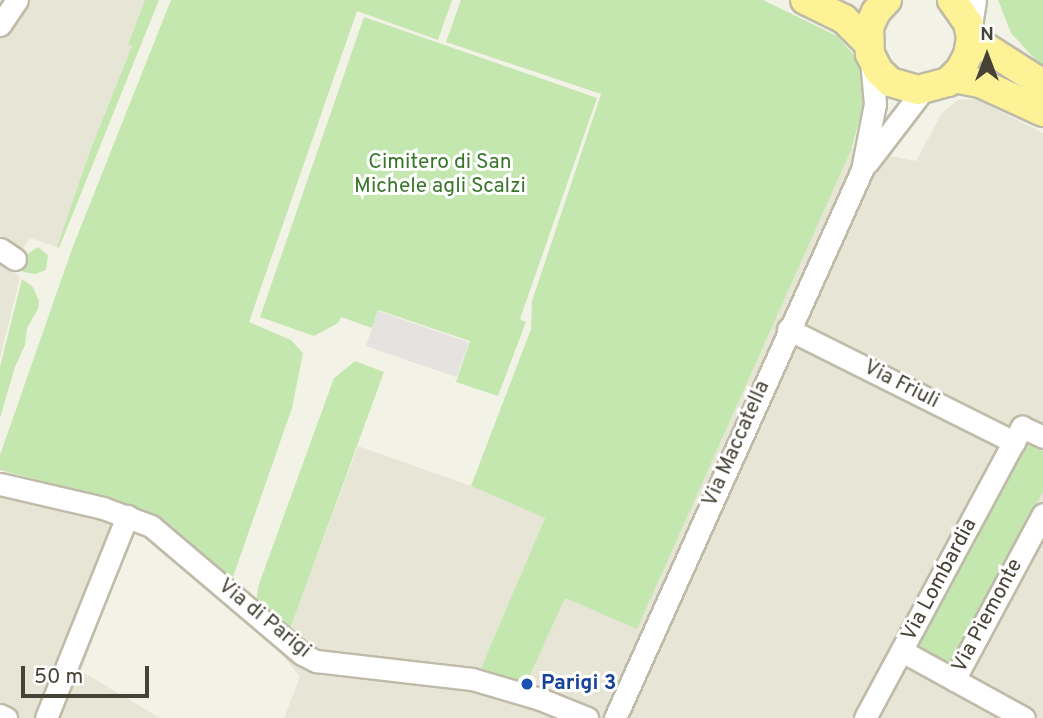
<!DOCTYPE html>
<html>
<head>
<meta charset="utf-8">
<style>
	body { margin:0 }
	#map { position:relative; width:1043px; height:718px; overflow:hidden; background:#f3f2e7; font-family:Overpass,sans-serif }
	div>[style] { position:absolute }
	.residential>* { inset:0; background:#e7e5d5 }
	.green>* { inset:0; background:#c4e7b0 }
	.parking>* { inset:0; background:#e4e3df; transform-origin:0 0 }
	.roads { filter:drop-shadow(2px 0 #bfbba9) drop-shadow(-2px 0 #bfbba9) drop-shadow(0 2px #bfbba9) drop-shadow(0 -2px #bfbba9) }
	.minor>* { height:21px; margin:-10.5px; padding:0 10.5px; transform-origin:10.5px; border-radius:10.5px; background:#fff }
	.major>* { height:28px; margin:-14px; padding:0 14px; transform-origin:14px; border-radius:14px; background:#fdf396 }
	.dots>* { width:19px; height:19px; translate:-50% -50%; box-sizing:border-box; border:4px solid #fff; border-radius:50% }
	span { translate:-50% -50%; white-space:nowrap; text-align:center; line-height:1.15; -webkit-text-stroke:6px #fff; paint-order:stroke }
	.park-label { font-size:21px; color:#387729 }
	.street-label { font-size:21px; color:#464336 }
	.transit-label { font-size:21px; color:#164399; font-weight:700 }
	.left { translate:0 -50%; text-align:left }
	.north { position:absolute; left:952px; top:21px; width:70px; height:70px; -webkit-text-stroke:5px #fff; paint-order:stroke; rotate:0deg; font-size:19px; font-weight:700; line-height:28px; text-align:center; color:#464336 }
	.north::after { content:''; display:block; margin:auto; width:24px; height:32px; background:#464336; clip-path:polygon(50% 0,100% 100%,50% 72%,0 100%) }
	.scale { position:absolute; left:21px; top:666px; width:128px; height:32px; box-sizing:border-box; border:4px solid #464336; border-top:0; padding-left:9px; font-size:21px; line-height:24px; white-space:nowrap; color:#464336; -webkit-text-stroke:5px #fff; paint-order:stroke }
</style>
</head>
<body>
<div id="map">
	<div class="residential">
		<div style="clip-path:polygon(5px 0,145px 0,128px 43px,132px 46px,90px 151px,57px 247px,30px 238px,9px 268px,20px 277px,0 358px,0 8px)"></div>
		<div style="clip-path:polygon(975px 99px,1043px 133px,1043px 718px,284px 718px,300px 677px,281px 653px,358px 446px,471px 486px,545px 518px,481px 668px,526px 683px,565px 598px,637px 628px,852px 148px,916px 161px,942px 113px,958px 100px)"></div>
		<div style="clip-path:polygon(0 489px,111px 517px,131px 537px,81px 671px,160px 718px,0 718px)"></div>
	</div>
	<div class="green">
		<div style="clip-path:polygon(145px 0,159px 0,59px 248px,57px 247px,90px 151px,132px 46px,128px 44px)"></div>
		<div style="clip-path:polygon(171px 0,452px 0,438px 40px,357px 11px,249px 322px,291px 340px,303px 353px,292px 408px,233px 577px,228px 577px,157px 521px,115px 500px,0 470px,0 455px,72px 249px)"></div>
		<div style="clip-path:polygon(461px 0,763px 0,837px 36px,855px 56px,863px 80px,862px 109px,852px 148px,637px 629px,565px 598px,526px 684px,481px 668px,545px 518px,471px 486px,531px 329px,532px 301px,601px 94px,446px 42px)"></div>
		<div style="clip-path:polygon(998px 0,1043px 0,1043px 68px,1011px 33px)"></div>
		<div style="clip-path:polygon(364px 17px,597px 98px,520px 319px,526px 322px,498px 396px,456px 382px,470px 341px,378px 310px,372px 328px,341px 317px,338px 323px,314px 336px,260px 317px)"></div>
		<div style="clip-path:polygon(38px 247px,48px 255px,46px 270px,35px 274px,23px 272px,19px 266px,23px 257px)"></div>
		<div style="clip-path:polygon(22px 279px,33px 287px,39px 301px,38px 309px,27px 328px,25px 345px,15px 367px,0 418px,0 367px)"></div>
		<div style="clip-path:polygon(355px 361px,384px 372px,290px 629px,256px 601px,259px 584px,334px 378px)"></div>
		<div style="clip-path:polygon(1027px 442px,1043px 451px,1043px 492px,950px 665px,917px 648px)"></div>
	</div>
	<div class="parking">
		<div style="left:378px;top:311px;width:96px;height:37px;rotate:19deg"></div>
	</div>
	<div class="roads">
		<div class="minor">
			<div style="left:0;top:25px;width:30px;rotate:-56deg"></div>
			<div style="left:970px;top:32px;width:32px;rotate:-81deg"></div>
			<div style="left:867px;top:163px;width:92px;rotate:-52.5deg"></div>
			<div style="left:0;top:249px;width:18px;rotate:34deg"></div>
			<div style="left:788px;top:329px;width:253px;rotate:26.6deg"></div>
			<div style="left:0;top:484px;width:106px;rotate:13.1deg"></div>
			<div style="left:103px;top:508px;width:51px;rotate:20.6deg"></div>
			<div style="left:151px;top:526px;width:198px;rotate:40.3deg"></div>
			<div style="left:302px;top:654px;width:16px;rotate:27deg"></div>
			<div style="left:316px;top:661px;width:157px;rotate:6.6deg"></div>
			<div style="left:472px;top:679px;width:71px;rotate:16.4deg"></div>
			<div style="left:540px;top:699px;width:51px;rotate:22deg"></div>
			<div style="left:902px;top:651px;width:139px;rotate:28.8deg"></div>
			<div style="left:954px;top:680px;width:188px;rotate:-61.8deg"></div>
			<div style="left:0;top:715px;width:7px;rotate:27deg"></div>
			<div style="left:46px;top:718px;width:218px;rotate:-68.1deg"></div>
			<div style="left:615px;top:718px;width:601px;rotate:-65.74deg"></div>
			<div style="left:862px;top:170px;width:67px;rotate:-78.9deg"></div>
			<div style="left:875px;top:104px;width:45px;rotate:-95.1deg"></div>
			<div style="left:865px;top:718px;width:331px;rotate:-61.7deg"></div>
			<div style="left:1022px;top:427px;width:23px;rotate:25deg"></div>
		</div>
		<div class="major">
			<div style="left:805px;top:0;width:43px;rotate:26deg"></div>
			<div style="left:844px;top:19px;width:34px;rotate:45deg"></div>
			<div style="left:887px;top:0;width:16px;rotate:133deg"></div>
			<div style="left:876px;top:12px;width:17px;rotate:115deg"></div>
			<div style="left:869px;top:27px;width:27px;rotate:88deg"></div>
			<div style="left:870px;top:54px;width:18px;rotate:63deg"></div>
			<div style="left:878px;top:70px;width:17px;rotate:45deg"></div>
			<div style="left:890px;top:82px;width:29px;rotate:16deg"></div>
			<div style="left:918px;top:90px;width:31px;rotate:-15deg"></div>
			<div style="left:948px;top:82px;width:17px;rotate:-45deg"></div>
			<div style="left:960px;top:70px;width:17px;rotate:-62deg"></div>
			<div style="left:968px;top:55px;width:17px;rotate:-80deg"></div>
			<div style="left:971px;top:38px;width:15px;rotate:-101deg"></div>
			<div style="left:968px;top:23px;width:28px;rotate:-125deg"></div>
			<div style="left:971px;top:38px;width:85px;rotate:32.6deg"></div>
			<div style="left:954px;top:78px;width:26px;rotate:11deg"></div>
			<div style="left:980px;top:83px;width:69px;rotate:24.7deg"></div>
		</div>
	</div>
	<div class="dots">
		<div style="left:527px;top:684px;background:#1a4fb4"></div>
	</div>
	<div class="park-label">
		<span style="left:440px;top:175px">Cimitero di San<br>Michele agli Scalzi</span>
	</div>
	<div class="street-label">
		<span style="left:901px;top:385px;rotate:27deg">Via Friuli</span>
		<span style="left:737px;top:444px;rotate:-66deg">Via Maccatella</span>
		<span style="left:940px;top:580px;rotate:-62deg">Via Lombardia</span>
		<span style="left:988px;top:616px;rotate:-62deg">Via Piemonte</span>
		<span style="left:264px;top:619px;rotate:39deg">Via di Parigi</span>
	</div>
	<div class="transit-label">
		<span class="left" style="left:541px;top:684px">Parigi 3</span>
	</div>
	<div class="north">N</div>
	<div class="scale">50 m</div>
</div>
</body>
</html>
